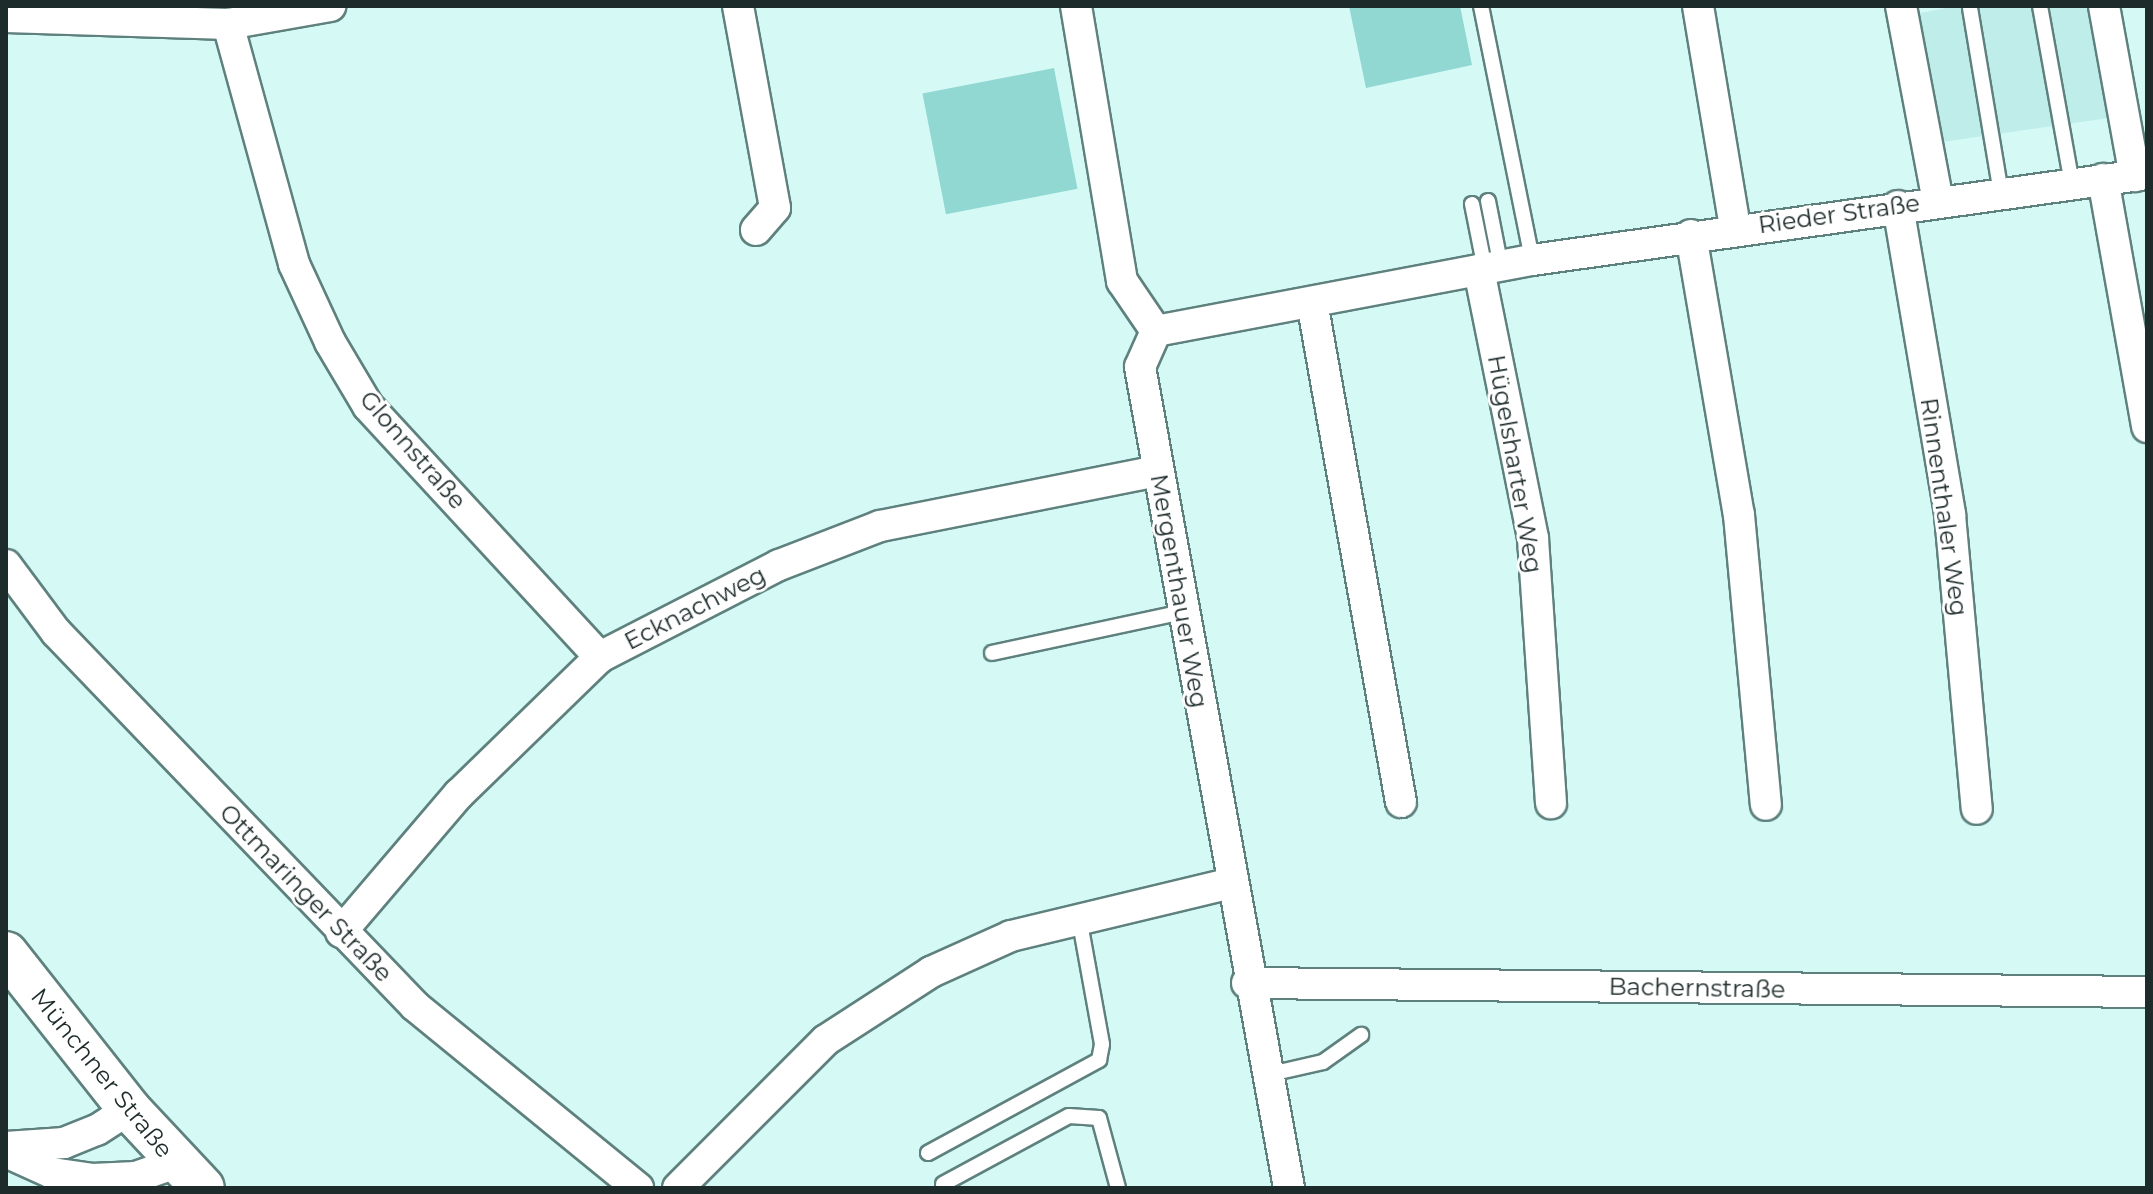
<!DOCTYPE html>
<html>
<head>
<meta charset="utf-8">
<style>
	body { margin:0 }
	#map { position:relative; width:2153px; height:1194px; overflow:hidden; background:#d5faf6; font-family:Montserrat,sans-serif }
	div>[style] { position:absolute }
	.built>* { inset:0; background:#bfede9 }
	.green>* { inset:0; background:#91d7d2; transform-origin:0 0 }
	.roads { filter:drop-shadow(2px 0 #5f817e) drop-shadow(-2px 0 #5f817e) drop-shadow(0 2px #5f817e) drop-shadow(0 -2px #5f817e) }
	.lane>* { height:14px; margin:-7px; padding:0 7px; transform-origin:7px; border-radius:7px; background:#fff }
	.street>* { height:30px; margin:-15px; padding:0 15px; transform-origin:15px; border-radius:15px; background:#fff }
	.secondary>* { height:42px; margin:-21px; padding:0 21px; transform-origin:21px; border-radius:21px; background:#fff }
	span { translate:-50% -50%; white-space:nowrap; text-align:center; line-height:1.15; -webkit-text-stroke:6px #fff; paint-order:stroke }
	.street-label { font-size:24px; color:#1d2b2a }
	.frame { position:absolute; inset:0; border:8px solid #1d2b2a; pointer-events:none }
</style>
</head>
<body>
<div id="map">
	<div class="built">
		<div style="clip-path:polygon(1957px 6px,2087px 6px,2109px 118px,1942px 142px,1915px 14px)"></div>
	</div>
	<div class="green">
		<div style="clip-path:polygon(1349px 6px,1460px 6px,1472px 65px,1366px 88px)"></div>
		<div style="left:1054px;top:68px;width:123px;height:134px;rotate:79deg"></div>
	</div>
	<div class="roads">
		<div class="lane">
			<div style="left:1481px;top:6px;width:259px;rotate:78.6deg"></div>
			<div style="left:2040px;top:6px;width:180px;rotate:79.8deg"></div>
			<div style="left:1970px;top:8px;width:188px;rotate:80.5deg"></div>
			<div style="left:1488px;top:201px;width:67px;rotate:78.9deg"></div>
			<div style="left:1472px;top:204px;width:66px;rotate:78.7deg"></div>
			<div style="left:992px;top:653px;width:196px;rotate:-12.1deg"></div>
			<div style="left:1266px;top:1075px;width:58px;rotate:-12.8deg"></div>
			<div style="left:1323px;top:1062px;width:47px;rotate:-35.4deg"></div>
			<div style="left:928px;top:1153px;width:195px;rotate:-28.5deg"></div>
			<div style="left:1099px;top:1060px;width:16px;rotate:-79deg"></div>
			<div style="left:1102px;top:1044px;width:129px;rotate:-100.3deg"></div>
			<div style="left:943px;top:1184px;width:143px;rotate:-28.4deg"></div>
			<div style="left:1069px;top:1116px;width:30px;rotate:4deg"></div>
			<div style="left:1099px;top:1118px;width:73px;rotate:74.8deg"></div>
		</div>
		<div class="street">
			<div style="left:738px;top:6px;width:205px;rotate:79.6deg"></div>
			<div style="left:775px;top:208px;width:29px;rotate:131deg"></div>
			<div style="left:1076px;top:6px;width:279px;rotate:80.5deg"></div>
			<div style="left:1122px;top:281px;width:60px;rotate:55.8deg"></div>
			<div style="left:1156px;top:331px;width:39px;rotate:114deg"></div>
			<div style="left:1140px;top:367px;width:834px;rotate:79.71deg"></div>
			<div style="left:1698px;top:6px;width:225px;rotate:80.5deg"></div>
			<div style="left:1901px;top:6px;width:198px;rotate:79.3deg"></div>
			<div style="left:2104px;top:6px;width:173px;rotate:79.7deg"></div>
			<div style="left:6px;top:17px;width:222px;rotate:1.8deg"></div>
			<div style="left:228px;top:24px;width:104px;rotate:-10deg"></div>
			<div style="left:228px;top:24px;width:249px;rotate:74.6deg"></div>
			<div style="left:294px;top:264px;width:86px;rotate:65.2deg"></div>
			<div style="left:330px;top:342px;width:74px;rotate:59.3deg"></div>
			<div style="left:368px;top:406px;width:342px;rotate:47.3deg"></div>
			<div style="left:2103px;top:179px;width:252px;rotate:79.9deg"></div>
			<div style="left:1898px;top:206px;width:313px;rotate:80.4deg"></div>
			<div style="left:1950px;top:515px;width:295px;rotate:84.8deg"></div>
			<div style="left:1691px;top:235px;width:284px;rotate:80.3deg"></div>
			<div style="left:1739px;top:515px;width:291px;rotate:84.7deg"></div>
			<div style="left:1479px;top:270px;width:274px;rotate:78.6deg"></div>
			<div style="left:1533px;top:539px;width:265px;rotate:86.1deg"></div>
			<div style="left:1312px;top:302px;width:508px;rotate:79.91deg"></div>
			<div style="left:1156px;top:331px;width:383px;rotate:-10.7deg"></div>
			<div style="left:1532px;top:260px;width:621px;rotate:-7.96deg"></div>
			<div style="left:6px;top:565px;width:84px;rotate:53.3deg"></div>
			<div style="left:56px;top:632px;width:518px;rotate:46.17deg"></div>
			<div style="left:415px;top:1006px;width:288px;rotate:39.2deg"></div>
			<div style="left:341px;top:932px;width:182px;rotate:-49.5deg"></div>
			<div style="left:459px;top:794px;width:197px;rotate:-44.2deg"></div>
			<div style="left:600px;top:657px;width:201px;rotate:-27.2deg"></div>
			<div style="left:779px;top:565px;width:108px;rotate:-21.1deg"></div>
			<div style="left:880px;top:526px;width:282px;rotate:-11.2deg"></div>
			<div style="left:1247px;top:983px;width:900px;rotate:0.57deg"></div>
			<div style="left:6px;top:1147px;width:58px;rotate:-3.9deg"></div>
			<div style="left:64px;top:1143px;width:35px;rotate:-22deg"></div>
			<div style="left:97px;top:1130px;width:38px;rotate:-33deg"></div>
			<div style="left:6px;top:1152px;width:51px;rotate:24.5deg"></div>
			<div style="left:52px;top:1173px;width:40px;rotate:8.5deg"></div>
			<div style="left:92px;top:1179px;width:44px;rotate:-2.6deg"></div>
			<div style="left:136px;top:1177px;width:42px;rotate:-19.3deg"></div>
			<div style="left:678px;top:1188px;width:209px;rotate:-45deg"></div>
			<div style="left:826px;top:1040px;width:125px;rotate:-32.9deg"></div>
			<div style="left:931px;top:972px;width:88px;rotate:-24.2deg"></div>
			<div style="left:1011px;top:936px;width:226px;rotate:-13.5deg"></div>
		</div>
		<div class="secondary">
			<div style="left:6px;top:953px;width:199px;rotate:51.7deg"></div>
			<div style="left:129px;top:1109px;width:108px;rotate:46.9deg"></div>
		</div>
	</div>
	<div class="street-label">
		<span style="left:1839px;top:214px;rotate:-8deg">Rieder Straße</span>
		<span style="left:413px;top:450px;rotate:49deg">Glonnstraße</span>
		<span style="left:1515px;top:464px;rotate:80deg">Hügelsharter Weg</span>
		<span style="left:1944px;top:507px;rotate:82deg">Rinnenthaler Weg</span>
		<span style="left:1179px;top:591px;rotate:80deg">Mergenthauer Weg</span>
		<span style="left:695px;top:608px;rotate:-27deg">Ecknachweg</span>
		<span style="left:306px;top:893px;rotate:46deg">Ottmaringer Straße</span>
		<span style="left:1697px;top:988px;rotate:1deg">Bachernstraße</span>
		<span style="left:102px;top:1073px;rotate:51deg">Münchner Straße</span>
	</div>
	<div class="frame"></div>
</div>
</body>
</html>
